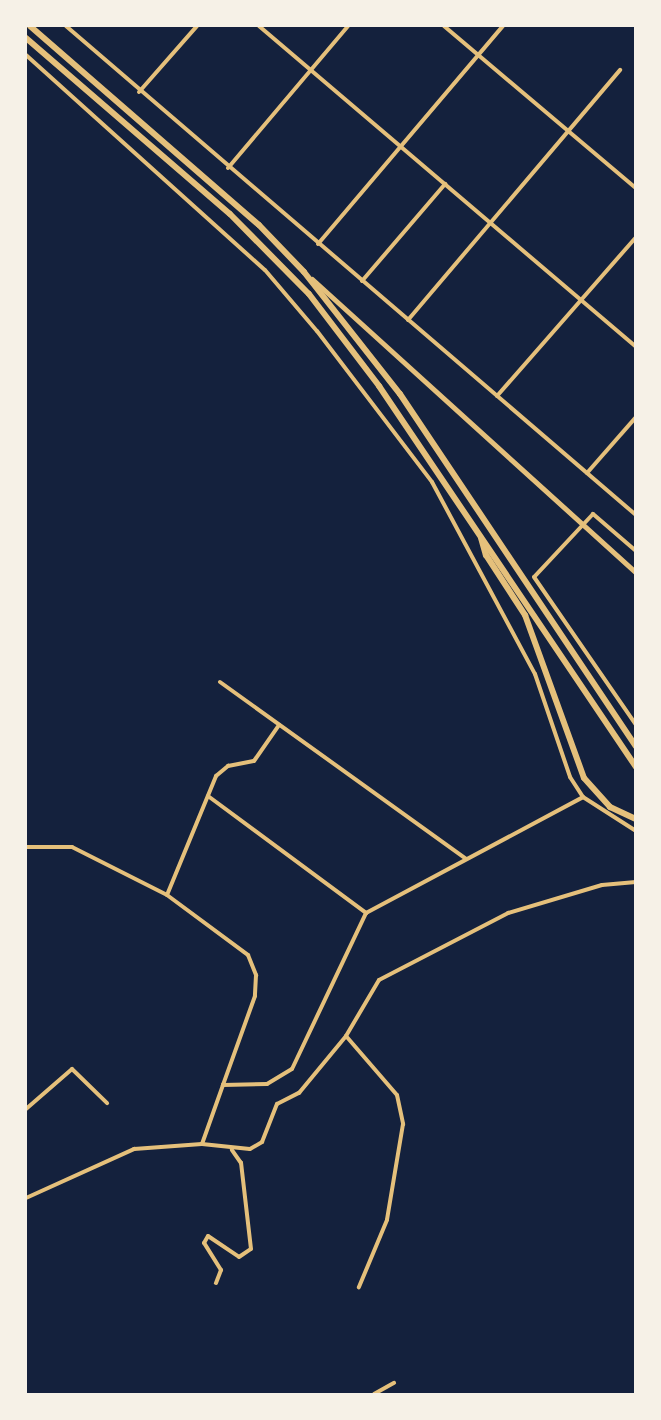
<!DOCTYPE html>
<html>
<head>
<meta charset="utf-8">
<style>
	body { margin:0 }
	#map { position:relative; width:661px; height:1420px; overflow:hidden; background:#14213d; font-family:"Noto Sans",sans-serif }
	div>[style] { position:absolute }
	.minor>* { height:4px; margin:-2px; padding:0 2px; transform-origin:2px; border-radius:2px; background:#e5c07b }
	.tertiary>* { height:5px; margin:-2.5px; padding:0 2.5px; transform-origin:2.5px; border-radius:2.5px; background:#e5c07b }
	.primary>* { height:6px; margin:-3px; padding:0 3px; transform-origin:3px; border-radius:3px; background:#e5c07b }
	span { translate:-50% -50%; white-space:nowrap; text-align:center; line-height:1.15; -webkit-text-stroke:5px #f6f1e7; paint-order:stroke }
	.frame { position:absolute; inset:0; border:27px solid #f6f1e7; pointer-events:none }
</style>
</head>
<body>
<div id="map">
	<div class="minor">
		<div style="left:66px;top:26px;width:751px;rotate:40.63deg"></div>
		<div style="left:259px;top:26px;width:495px;rotate:40.4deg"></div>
		<div style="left:444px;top:26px;width:251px;rotate:40.2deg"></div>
		<div style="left:26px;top:55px;width:321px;rotate:42deg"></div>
		<div style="left:265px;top:270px;width:80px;rotate:49.6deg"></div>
		<div style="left:317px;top:331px;width:190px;rotate:52.7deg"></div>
		<div style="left:432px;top:482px;width:218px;rotate:61.8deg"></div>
		<div style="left:535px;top:674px;width:109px;rotate:71.2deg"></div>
		<div style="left:570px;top:777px;width:24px;rotate:57deg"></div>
		<div style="left:583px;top:797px;width:63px;rotate:32.7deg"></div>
		<div style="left:139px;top:92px;width:88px;rotate:-48.7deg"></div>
		<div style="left:228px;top:168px;width:186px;rotate:-49.8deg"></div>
		<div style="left:318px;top:244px;width:286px;rotate:-49.7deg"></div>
		<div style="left:362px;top:281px;width:128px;rotate:-49.4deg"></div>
		<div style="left:408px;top:320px;width:328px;rotate:-49.7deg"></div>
		<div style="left:497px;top:396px;width:211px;rotate:-48.8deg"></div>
		<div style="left:587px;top:473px;width:74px;rotate:-48.8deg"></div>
		<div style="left:636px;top:551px;width:57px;rotate:-139.3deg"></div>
		<div style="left:593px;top:514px;width:86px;rotate:133.1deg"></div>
		<div style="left:534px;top:577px;width:180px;rotate:55.4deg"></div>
		<div style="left:220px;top:682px;width:303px;rotate:35.7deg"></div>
		<div style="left:208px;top:796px;width:197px;rotate:36.5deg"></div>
		<div style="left:26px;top:847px;width:46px"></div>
		<div style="left:72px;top:847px;width:106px;rotate:26.8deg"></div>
		<div style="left:167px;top:895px;width:101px;rotate:36.5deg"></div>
		<div style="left:248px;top:955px;width:22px;rotate:68deg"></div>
		<div style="left:256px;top:975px;width:21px;rotate:93deg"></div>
		<div style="left:255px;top:996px;width:95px;rotate:109.8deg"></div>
		<div style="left:167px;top:895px;width:129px;rotate:-67.6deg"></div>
		<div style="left:216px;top:776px;width:16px;rotate:-40deg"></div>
		<div style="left:228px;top:766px;width:26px;rotate:-11deg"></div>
		<div style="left:254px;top:761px;width:44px;rotate:-55.2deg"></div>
		<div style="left:346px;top:1036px;width:78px;rotate:49.2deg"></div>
		<div style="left:397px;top:1095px;width:30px;rotate:78deg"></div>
		<div style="left:403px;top:1124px;width:97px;rotate:99.5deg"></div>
		<div style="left:387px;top:1220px;width:73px;rotate:112.7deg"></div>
		<div style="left:26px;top:1109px;width:61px;rotate:-41deg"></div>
		<div style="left:72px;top:1069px;width:49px;rotate:44.2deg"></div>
		<div style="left:202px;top:1144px;width:48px;rotate:5.9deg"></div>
		<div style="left:250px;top:1149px;width:14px;rotate:-30deg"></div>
		<div style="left:262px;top:1142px;width:41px;rotate:-68.5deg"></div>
		<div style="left:277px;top:1104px;width:25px;rotate:-27deg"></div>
		<div style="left:299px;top:1093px;width:74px;rotate:-50.5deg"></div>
		<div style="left:346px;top:1036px;width:65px;rotate:-59.5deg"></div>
		<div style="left:379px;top:980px;width:145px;rotate:-27.4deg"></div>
		<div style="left:508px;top:913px;width:98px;rotate:-16.6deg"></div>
		<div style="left:602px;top:885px;width:34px;rotate:-5deg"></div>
		<div style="left:26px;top:1198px;width:119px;rotate:-24.4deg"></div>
		<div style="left:134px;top:1149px;width:68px;rotate:-4.2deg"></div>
		<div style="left:202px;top:1144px;width:63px;rotate:-70.4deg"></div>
		<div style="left:223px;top:1085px;width:44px;rotate:-1.3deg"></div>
		<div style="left:267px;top:1084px;width:29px;rotate:-31deg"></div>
		<div style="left:292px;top:1069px;width:173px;rotate:-64.6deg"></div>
		<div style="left:366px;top:913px;width:246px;rotate:-28.1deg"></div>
		<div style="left:216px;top:1283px;width:14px;rotate:-69deg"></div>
		<div style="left:221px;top:1270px;width:32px;rotate:-122deg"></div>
		<div style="left:204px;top:1243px;width:8px;rotate:-60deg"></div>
		<div style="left:208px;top:1236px;width:37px;rotate:34deg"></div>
		<div style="left:239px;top:1257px;width:14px;rotate:-34deg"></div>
		<div style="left:251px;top:1249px;width:87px;rotate:-96.6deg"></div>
		<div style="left:241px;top:1163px;width:16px;rotate:-125deg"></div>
		<div style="left:374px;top:1394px;width:23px;rotate:-29deg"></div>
	</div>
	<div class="tertiary">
		<div style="left:312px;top:279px;width:438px;rotate:42.2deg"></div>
	</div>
	<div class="primary">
		<div style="left:30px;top:26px;width:303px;rotate:41deg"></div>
		<div style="left:259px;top:225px;width:65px;rotate:46.2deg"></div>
		<div style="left:304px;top:272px;width:155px;rotate:51.8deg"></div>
		<div style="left:400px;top:394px;width:424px;rotate:56.2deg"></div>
		<div style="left:26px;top:38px;width:269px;rotate:40.8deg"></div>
		<div style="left:230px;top:214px;width:112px;rotate:45.4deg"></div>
		<div style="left:309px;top:294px;width:116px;rotate:52.7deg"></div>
		<div style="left:379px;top:386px;width:460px;rotate:56deg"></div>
		<div style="left:481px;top:538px;width:18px;rotate:74deg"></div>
		<div style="left:486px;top:555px;width:72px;rotate:57deg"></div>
		<div style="left:525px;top:615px;width:173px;rotate:70.1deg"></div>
		<div style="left:584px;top:778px;width:39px;rotate:48deg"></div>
		<div style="left:610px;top:807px;width:29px;rotate:25deg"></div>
	</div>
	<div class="frame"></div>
</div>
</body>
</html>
